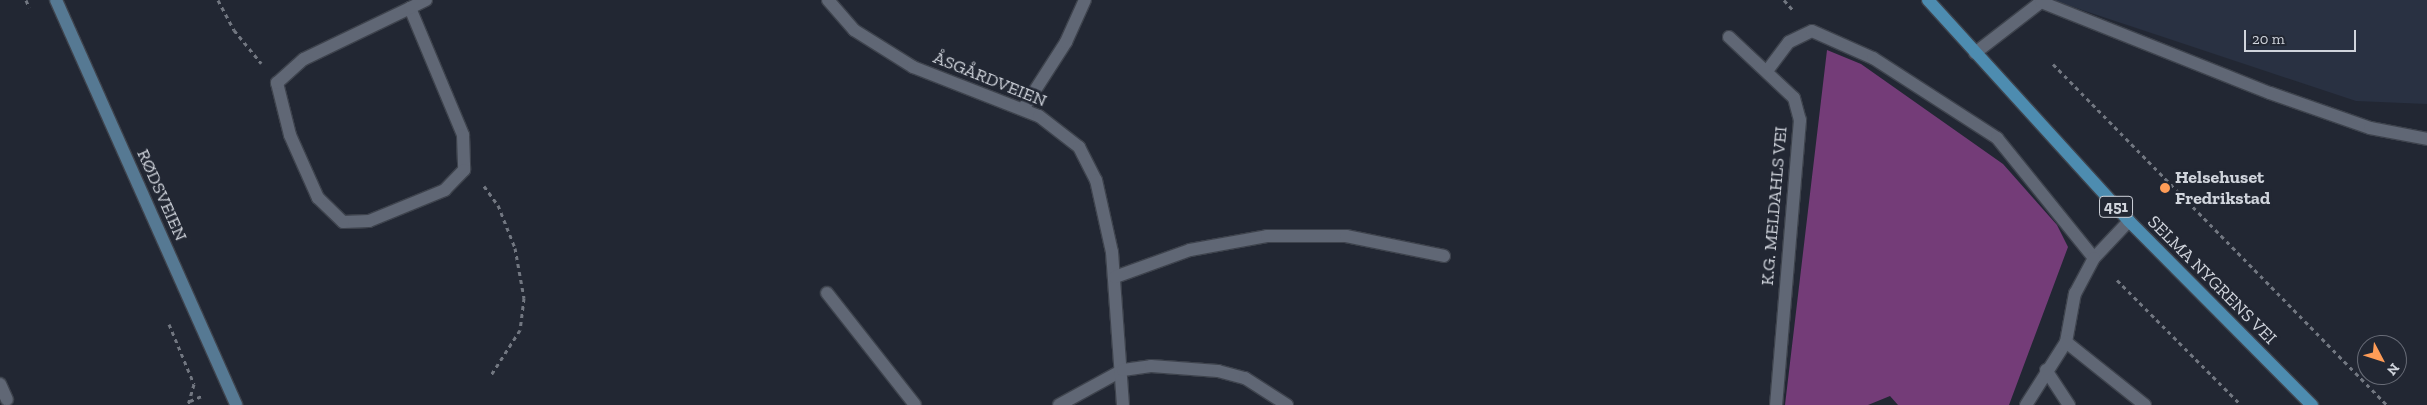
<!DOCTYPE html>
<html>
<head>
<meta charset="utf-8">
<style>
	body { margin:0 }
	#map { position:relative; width:2427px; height:405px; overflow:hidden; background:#222733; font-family:"Zilla Slab",serif }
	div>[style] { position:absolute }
	.built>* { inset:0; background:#293142 }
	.forest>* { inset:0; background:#743c78 }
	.path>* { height:3px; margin-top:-1.5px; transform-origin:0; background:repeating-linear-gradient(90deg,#727781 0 4px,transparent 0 8px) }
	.roads { filter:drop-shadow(1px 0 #3e434d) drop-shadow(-1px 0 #3e434d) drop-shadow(0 1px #3e434d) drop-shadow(0 -1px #3e434d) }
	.lane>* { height:12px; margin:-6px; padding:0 6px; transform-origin:6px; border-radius:6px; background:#606775 }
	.street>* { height:12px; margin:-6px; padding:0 6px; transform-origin:6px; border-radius:6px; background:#606775 }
	.secondary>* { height:12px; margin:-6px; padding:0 6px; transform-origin:6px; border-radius:6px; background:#567993 }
	.primary>* { height:12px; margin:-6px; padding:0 6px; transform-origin:6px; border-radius:6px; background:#4d8cb0 }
	.dots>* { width:14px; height:14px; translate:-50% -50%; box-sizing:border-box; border:2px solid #222733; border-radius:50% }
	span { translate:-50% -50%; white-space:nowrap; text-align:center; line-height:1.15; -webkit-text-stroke:5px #222733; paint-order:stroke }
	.shield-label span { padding:1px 4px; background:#222733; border:1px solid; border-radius:4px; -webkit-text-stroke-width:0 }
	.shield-label { font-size:16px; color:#d0d4dc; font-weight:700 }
	.street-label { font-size:18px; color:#d0d4dc }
	.poi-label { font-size:18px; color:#d0d4dc; font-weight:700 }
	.left { translate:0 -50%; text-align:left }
	.north { position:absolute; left:2357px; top:335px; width:50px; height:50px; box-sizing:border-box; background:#222733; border:1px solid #686c77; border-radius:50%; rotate:130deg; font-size:14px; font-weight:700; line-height:20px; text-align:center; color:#d0d4dc }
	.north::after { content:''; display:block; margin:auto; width:18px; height:22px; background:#fe9c57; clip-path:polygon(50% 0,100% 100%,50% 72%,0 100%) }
	.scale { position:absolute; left:2244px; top:30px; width:112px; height:22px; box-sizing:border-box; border:2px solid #d0d4dc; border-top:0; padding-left:6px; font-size:15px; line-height:18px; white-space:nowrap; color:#d0d4dc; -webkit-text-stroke:4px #222733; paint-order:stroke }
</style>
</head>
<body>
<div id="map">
	<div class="built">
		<div style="clip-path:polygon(2052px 0,2427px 0,2427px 104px,2356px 101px)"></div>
	</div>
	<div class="forest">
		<div style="clip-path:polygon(1827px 50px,1861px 64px,2003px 164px,2057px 225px,2068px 247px,2009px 405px,1898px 405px,1890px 396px,1868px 405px,1785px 405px)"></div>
	</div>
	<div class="path">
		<div style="left:26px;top:0;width:8px;rotate:67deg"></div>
		<div style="left:218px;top:0;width:34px;rotate:62deg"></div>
		<div style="left:234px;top:30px;width:43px;rotate:50.7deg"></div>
		<div style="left:1784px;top:0;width:13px;rotate:48deg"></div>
		<div style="left:2053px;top:64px;width:477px;rotate:45.6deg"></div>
		<div style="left:484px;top:186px;width:24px;rotate:54deg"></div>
		<div style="left:498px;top:205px;width:46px;rotate:68.4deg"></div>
		<div style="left:515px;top:248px;width:51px;rotate:79.8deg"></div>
		<div style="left:524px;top:298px;width:32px;rotate:97deg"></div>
		<div style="left:520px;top:330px;width:54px;rotate:122.8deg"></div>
		<div style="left:2117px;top:280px;width:176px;rotate:45.2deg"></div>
		<div style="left:169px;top:324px;width:65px;rotate:67.4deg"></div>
		<div style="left:194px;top:384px;width:22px;rotate:106deg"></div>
		<div style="left:190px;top:401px;width:13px;rotate:-23deg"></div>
	</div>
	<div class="roads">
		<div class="lane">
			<div style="left:1767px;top:71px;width:36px;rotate:-53deg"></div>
			<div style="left:1789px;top:42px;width:25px;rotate:-26deg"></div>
			<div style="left:1812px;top:31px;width:67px;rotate:23.9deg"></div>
			<div style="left:1873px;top:58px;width:148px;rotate:32.8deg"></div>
			<div style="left:1997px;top:138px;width:154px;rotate:51.1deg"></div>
			<div style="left:1023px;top:109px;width:80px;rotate:-57.3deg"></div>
			<div style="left:1066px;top:42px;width:46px;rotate:-65.7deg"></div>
			<div style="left:2129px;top:221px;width:51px;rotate:133.4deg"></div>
			<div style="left:2094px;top:258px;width:40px;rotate:118deg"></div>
			<div style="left:2075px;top:293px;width:50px;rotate:100.4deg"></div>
			<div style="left:2066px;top:342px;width:101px;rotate:38.6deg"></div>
			<div style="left:827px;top:293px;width:142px;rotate:51.8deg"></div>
			<div style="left:2046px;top:370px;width:42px;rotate:56.7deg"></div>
			<div style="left:1059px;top:405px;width:73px;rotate:-28.7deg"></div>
			<div style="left:2026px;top:405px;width:75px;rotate:-57.6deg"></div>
		</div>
		<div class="street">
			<div style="left:828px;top:0;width:40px;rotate:49deg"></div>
			<div style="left:854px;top:30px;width:70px;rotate:32.1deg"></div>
			<div style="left:913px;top:67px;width:135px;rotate:21.3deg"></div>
			<div style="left:1039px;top:116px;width:51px;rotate:37.8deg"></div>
			<div style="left:1079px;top:147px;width:37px;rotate:63deg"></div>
			<div style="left:1096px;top:180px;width:74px;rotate:77.5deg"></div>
			<div style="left:1112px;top:252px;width:153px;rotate:85.9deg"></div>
			<div style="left:410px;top:8px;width:138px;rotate:67.3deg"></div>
			<div style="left:463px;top:135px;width:35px;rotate:88deg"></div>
			<div style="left:464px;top:170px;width:28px;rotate:134deg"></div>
			<div style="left:445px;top:190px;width:82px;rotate:157.8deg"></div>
			<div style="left:369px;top:221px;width:26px;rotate:178deg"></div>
			<div style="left:343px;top:222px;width:35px;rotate:-136deg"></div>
			<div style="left:318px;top:198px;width:69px;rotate:-114deg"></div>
			<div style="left:290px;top:135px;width:54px;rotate:-104deg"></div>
			<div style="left:277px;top:83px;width:36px;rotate:-42deg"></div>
			<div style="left:304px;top:59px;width:118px;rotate:-25.7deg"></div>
			<div style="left:410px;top:8px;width:18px;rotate:-27deg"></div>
			<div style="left:1729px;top:37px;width:89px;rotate:43.2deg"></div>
			<div style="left:1794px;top:98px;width:23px;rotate:75deg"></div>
			<div style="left:1800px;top:120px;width:286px;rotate:94.8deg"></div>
			<div style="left:1975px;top:53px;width:83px;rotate:-37.7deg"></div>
			<div style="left:2041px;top:2px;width:246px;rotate:21.7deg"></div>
			<div style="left:2270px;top:93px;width:106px;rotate:19.3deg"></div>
			<div style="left:2370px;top:128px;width:58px;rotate:10.9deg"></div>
			<div style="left:1115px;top:277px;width:80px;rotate:-19.8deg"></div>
			<div style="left:1190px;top:250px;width:78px;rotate:-10.3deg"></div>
			<div style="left:1267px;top:236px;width:79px"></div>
			<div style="left:1346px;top:236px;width:100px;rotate:11.5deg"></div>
			<div style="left:1123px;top:370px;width:28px;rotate:-8deg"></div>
			<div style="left:1151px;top:366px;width:67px;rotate:4.3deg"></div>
			<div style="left:1218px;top:371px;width:28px;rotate:15deg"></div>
			<div style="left:1245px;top:378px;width:50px;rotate:32.7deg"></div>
			<div style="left:0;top:384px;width:17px;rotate:66deg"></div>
		</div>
		<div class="secondary">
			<div style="left:56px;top:0;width:443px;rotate:66deg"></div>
		</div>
		<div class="primary">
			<div style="left:1928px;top:0;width:299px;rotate:47.7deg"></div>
			<div style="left:2129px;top:221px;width:260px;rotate:45.2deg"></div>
		</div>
	</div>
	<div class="dots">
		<div style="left:2165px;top:188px;background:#fe9c57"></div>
	</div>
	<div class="shield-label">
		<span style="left:2116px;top:207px">451</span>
	</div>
	<div class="street-label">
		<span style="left:990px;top:79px;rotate:22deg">ÅSGÅRDVEIEN</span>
		<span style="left:162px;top:195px;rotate:66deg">RØDSVEIEN</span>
		<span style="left:1774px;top:206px;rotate:-85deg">K.G. MELDAHLS VEI</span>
		<span style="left:2212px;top:280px;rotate:45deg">SELMA NYGRENS VEI</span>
	</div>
	<div class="poi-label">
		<span class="left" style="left:2175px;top:188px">Helsehuset<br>Fredrikstad</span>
	</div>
	<div class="north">N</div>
	<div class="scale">20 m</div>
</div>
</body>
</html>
